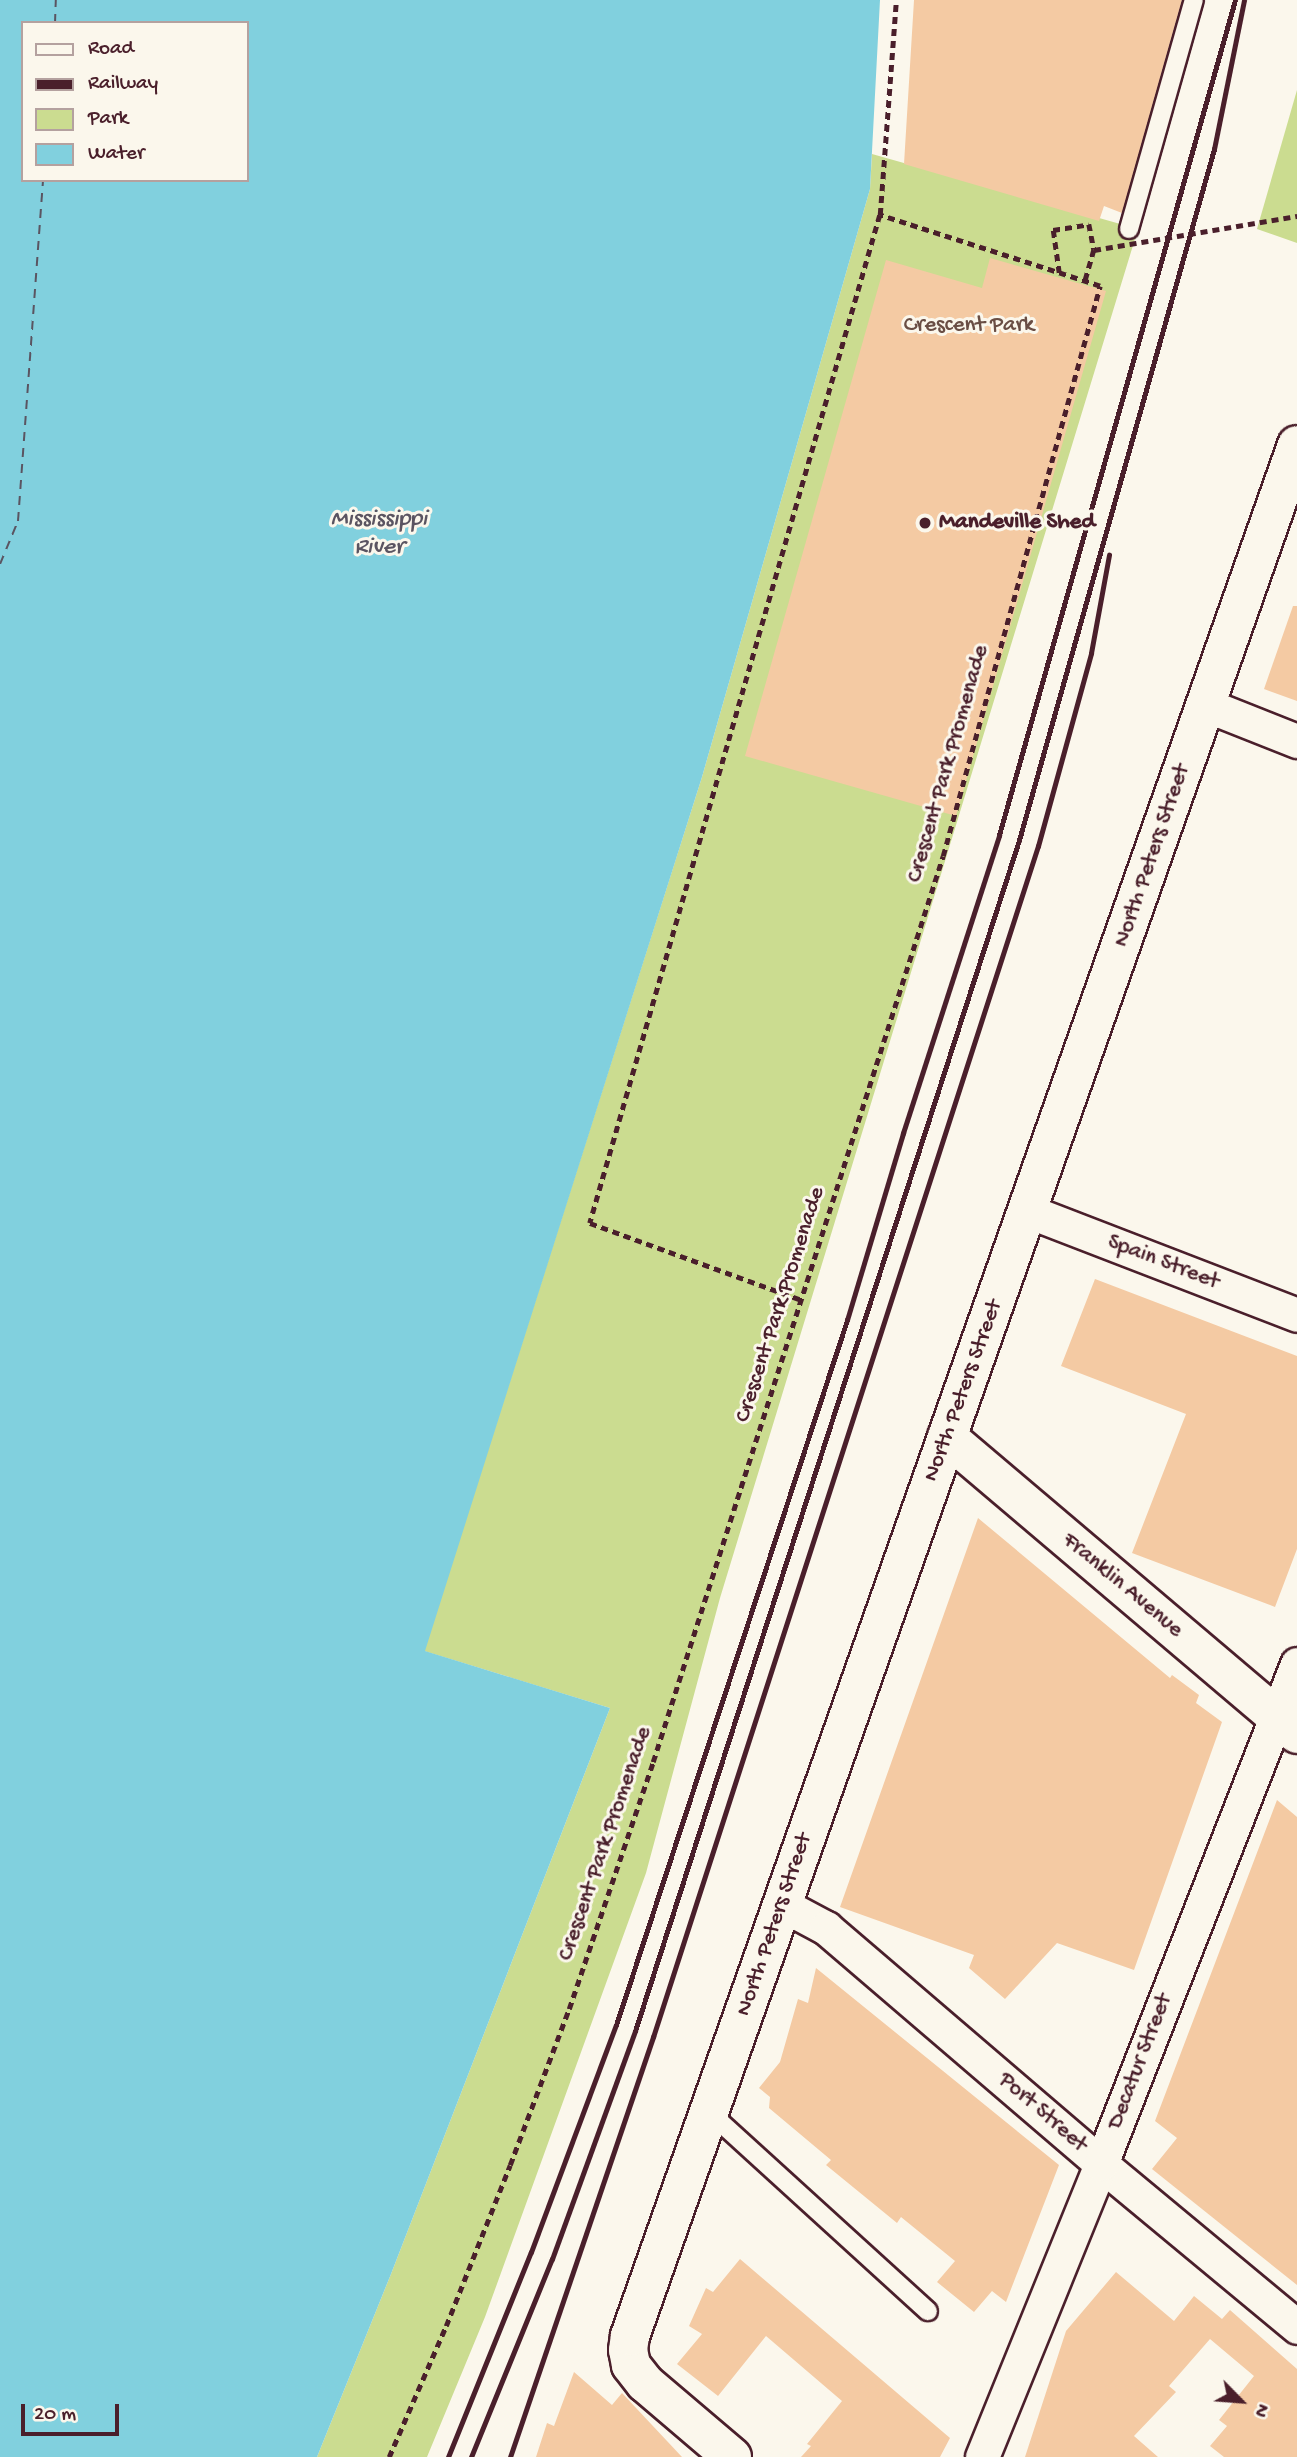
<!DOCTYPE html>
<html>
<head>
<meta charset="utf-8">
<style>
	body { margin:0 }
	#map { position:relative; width:1297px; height:2457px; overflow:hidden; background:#fbf7ec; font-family:"Gochi Hand",sans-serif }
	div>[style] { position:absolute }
	.green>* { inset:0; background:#cbdc90 }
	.water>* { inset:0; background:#81d0de }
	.ferry>* { height:2px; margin-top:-1px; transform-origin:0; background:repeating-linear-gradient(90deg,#5a5461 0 9px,transparent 0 16px) }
	.building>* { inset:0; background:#f4caa3 }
	.path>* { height:4.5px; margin-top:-2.25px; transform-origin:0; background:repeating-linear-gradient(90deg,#4a1f2b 0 7px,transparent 0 12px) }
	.roads { filter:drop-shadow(2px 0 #4a1f2b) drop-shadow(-2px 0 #4a1f2b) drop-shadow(0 2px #4a1f2b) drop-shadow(0 -2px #4a1f2b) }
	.lane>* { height:18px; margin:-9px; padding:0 9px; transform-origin:9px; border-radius:9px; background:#fbf7ec }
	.street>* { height:33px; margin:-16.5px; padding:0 16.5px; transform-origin:16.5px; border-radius:16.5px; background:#fbf7ec }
	.secondary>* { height:38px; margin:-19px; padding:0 19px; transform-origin:19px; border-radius:19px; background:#fbf7ec }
	.rail>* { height:5px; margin:-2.5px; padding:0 2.5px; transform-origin:2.5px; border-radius:2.5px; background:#4a1f2b }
	.path-bridge>* { height:4.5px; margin-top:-2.25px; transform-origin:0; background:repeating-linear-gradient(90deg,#4a1f2b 0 7px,transparent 0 12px) }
	.dots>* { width:19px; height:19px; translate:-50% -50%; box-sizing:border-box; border:4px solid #fbf7ec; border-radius:50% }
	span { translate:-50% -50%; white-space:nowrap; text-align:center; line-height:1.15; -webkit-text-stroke:6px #fbf7ec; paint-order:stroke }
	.park-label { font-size:23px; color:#6a4e44 }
	.poi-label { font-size:23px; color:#4a1f2b; font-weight:700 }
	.left { translate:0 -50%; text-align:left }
	.street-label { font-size:23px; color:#4a1f2b }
	.water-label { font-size:24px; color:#5a5461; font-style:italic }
	.legend { position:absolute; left:21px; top:21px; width:228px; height:161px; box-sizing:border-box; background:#fbf7ec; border:2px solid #b4a19f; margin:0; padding:9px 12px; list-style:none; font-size:21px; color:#4a1f2b }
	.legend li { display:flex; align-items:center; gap:14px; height:35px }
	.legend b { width:35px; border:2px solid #b4a19f }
	.north { position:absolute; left:1206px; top:2366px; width:70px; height:70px; -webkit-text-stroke:5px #fbf7ec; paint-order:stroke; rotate:115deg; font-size:19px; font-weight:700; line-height:28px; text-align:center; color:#4a1f2b }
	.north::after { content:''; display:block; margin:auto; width:24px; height:32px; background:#4a1f2b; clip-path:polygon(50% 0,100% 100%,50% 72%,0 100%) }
	.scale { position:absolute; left:21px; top:2404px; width:98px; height:32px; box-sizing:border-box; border:4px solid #4a1f2b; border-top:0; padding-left:9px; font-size:21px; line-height:24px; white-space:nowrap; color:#4a1f2b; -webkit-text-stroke:5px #fbf7ec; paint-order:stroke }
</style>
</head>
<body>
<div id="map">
	<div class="green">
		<div style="clip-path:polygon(1297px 90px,1297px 243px,1257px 229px)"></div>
		<div style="clip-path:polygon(872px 154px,1138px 229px,720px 1598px,646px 1873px,485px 2317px,427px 2457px,317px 2457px,391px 2274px,610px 1708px,424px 1651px,702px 777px,870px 189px)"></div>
	</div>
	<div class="water">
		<div style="clip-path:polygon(evenodd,0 0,880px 0,870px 189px,702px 777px,425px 1651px,610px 1708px,391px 2274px,317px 2457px,0 2457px,0 0,23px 23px,247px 23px,247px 180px,23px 180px,23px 23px)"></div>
	</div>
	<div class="ferry">
		<div style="left:55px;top:23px;width:23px;rotate:-88deg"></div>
		<div style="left:0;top:564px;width:47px;rotate:-67.3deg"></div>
		<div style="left:18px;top:521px;width:342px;rotate:-85.8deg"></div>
	</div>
	<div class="building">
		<div style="clip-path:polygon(914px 0,1182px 0,1122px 213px,1104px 206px,1099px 221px,904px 164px)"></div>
		<div style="clip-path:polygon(990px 258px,1106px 291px,956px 816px,745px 756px,886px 260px,982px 288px)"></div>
		<div style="clip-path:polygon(1293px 606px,1297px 606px,1297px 701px,1264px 689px)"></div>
		<div style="clip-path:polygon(1095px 1279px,1297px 1356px,1297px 1549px,1275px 1607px,1132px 1553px,1186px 1414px,1061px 1366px)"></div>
		<div style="clip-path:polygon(978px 1518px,1170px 1678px,1172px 1675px,1199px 1695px,1196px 1703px,1222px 1722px,1134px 1970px,1057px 1943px,1005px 1999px,969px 1968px,974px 1955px,840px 1907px)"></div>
		<div style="clip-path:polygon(1277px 1800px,1297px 1817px,1297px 2285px,1152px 2169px,1177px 2138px,1155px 2121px)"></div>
		<div style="clip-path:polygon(816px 1968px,1059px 2165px,1006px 2302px,992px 2291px,974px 2312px,937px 2282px,955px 2261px,901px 2217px,897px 2223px,826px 2165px,831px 2160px,769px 2108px,770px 2097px,759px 2088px,780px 2062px,798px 1999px,808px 2003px)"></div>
		<div style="clip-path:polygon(740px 2259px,950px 2438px,940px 2457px,801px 2457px,811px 2446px,807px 2444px,842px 2401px,766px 2336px,718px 2396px,677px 2364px,702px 2334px,689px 2326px,706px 2288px,713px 2292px)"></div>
		<div style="clip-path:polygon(1116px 2272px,1174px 2321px,1194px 2296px,1222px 2319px,1230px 2310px,1297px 2369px,1297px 2457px,1224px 2457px,1210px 2446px,1227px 2426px,1219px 2420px,1254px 2376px,1210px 2339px,1169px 2386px,1176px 2392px,1134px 2436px,1158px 2457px,1025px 2457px,1066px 2331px)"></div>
		<div style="clip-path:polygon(574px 2372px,612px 2405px,622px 2393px,682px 2457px,536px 2457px,547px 2423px,554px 2426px)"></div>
	</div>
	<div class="path">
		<div style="left:880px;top:215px;width:216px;rotate:-85.7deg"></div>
		<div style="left:1059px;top:273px;width:43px;rotate:-97.9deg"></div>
		<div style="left:1053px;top:230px;width:36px;rotate:-9deg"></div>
		<div style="left:1089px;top:224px;width:26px;rotate:79deg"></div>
		<div style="left:1094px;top:250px;width:32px;rotate:106deg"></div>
		<div style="left:389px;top:2457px;width:143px;rotate:-66.5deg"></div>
		<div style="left:446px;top:2326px;width:173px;rotate:-68.3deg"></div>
		<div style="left:510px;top:2165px;width:167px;rotate:-69.3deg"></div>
		<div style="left:569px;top:2009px;width:261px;rotate:-71.2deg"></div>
		<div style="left:653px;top:1762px;width:951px;rotate:-72.25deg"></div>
		<div style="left:943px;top:856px;width:591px;rotate:-74.6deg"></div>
		<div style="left:1100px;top:286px;width:231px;rotate:-162.1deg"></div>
		<div style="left:880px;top:215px;width:1049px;rotate:106.05deg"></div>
		<div style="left:590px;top:1223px;width:225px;rotate:20deg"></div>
	</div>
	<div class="roads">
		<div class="lane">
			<div style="left:1129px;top:229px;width:238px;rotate:-74.2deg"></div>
			<div style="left:709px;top:2112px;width:296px;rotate:42.3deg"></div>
		</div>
		<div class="street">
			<div style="left:1206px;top:705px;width:98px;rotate:21.6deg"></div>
			<div style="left:1028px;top:1211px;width:288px;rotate:21.1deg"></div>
			<div style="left:783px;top:1905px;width:49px;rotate:28.1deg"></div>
			<div style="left:826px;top:1928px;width:362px;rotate:40.6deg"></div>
			<div style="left:1101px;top:2164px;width:255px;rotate:39.7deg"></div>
			<div style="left:982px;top:2457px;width:316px;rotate:-67.9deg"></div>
			<div style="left:1101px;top:2164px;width:537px;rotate:-68.59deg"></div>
		</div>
		<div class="secondary">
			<div style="left:947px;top:1437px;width:459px;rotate:40.3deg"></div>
			<div style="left:732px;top:2457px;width:114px;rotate:-139.6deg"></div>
			<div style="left:645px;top:2383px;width:23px;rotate:-128deg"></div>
			<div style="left:631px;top:2365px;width:15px;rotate:-101deg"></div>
			<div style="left:628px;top:2350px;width:14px;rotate:-82deg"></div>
			<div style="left:630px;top:2336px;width:2005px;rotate:-70.57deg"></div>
		</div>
	</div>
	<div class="rail">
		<div style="left:448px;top:2457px;width:221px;rotate:-68deg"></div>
		<div style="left:531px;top:2252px;width:242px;rotate:-69.5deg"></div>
		<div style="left:616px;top:2025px;width:742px;rotate:-71.86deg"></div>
		<div style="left:847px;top:1320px;width:195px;rotate:-73.3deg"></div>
		<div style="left:903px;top:1133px;width:313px;rotate:-72.1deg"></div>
		<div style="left:999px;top:835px;width:868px;rotate:-74.22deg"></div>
		<div style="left:471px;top:2457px;width:214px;rotate:-67.8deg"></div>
		<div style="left:552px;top:2259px;width:243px;rotate:-70deg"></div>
		<div style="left:635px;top:2031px;width:1251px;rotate:-72.13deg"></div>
		<div style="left:1019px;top:840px;width:718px;rotate:-74.24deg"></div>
		<div style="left:1214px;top:149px;width:152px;rotate:-78.6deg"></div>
		<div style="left:510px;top:2457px;width:444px;rotate:-71.2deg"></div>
		<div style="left:653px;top:2037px;width:1252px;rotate:-72.09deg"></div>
		<div style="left:1038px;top:846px;width:200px;rotate:-74.6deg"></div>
		<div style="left:1091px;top:653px;width:100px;rotate:-79.6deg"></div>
	</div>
	<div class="path-bridge">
		<div style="left:1094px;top:250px;width:206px;rotate:-9.5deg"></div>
	</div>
	<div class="dots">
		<div style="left:925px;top:523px;background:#4a1f2b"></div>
	</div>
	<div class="park-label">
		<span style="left:969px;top:326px">Crescent Park</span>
	</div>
	<div class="poi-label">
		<span class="left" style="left:939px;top:523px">Mandeville Shed</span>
	</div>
	<div class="street-label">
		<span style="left:949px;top:764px;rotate:-74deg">Crescent Park Promenade</span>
		<span style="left:1153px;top:856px;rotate:-71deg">North Peters Street</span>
		<span style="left:1163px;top:1263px;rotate:21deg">Spain Street</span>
		<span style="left:781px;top:1305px;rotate:-72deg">Crescent Park Promenade</span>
		<span style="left:964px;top:1391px;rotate:-70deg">North Peters Street</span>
		<span style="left:1122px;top:1586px;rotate:40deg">Franklin Avenue</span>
		<span style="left:606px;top:1844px;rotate:-71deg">Crescent Park Promenade</span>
		<span style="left:775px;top:1925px;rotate:-71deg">North Peters Street</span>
		<span style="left:1141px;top:2062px;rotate:-69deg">Decatur Street</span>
		<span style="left:1042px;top:2113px;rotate:41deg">Port Street</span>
	</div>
	<div class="water-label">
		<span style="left:379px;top:534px">Mississippi<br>River</span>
	</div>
	<ul class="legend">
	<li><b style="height:9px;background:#fbf7ec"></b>Road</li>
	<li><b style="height:9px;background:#4a1f2b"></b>Railway</li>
	<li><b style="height:19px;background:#cbdc90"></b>Park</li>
	<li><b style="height:19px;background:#81d0de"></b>Water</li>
	</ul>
	<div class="north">N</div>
	<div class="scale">20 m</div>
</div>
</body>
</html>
